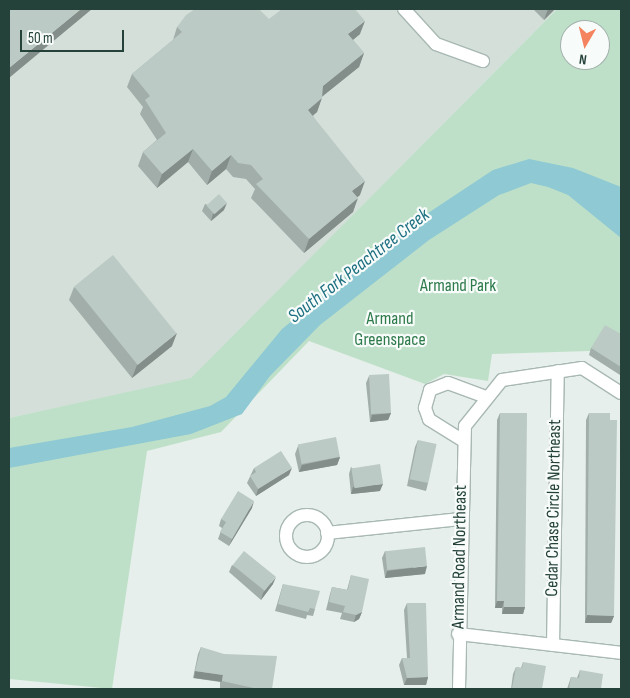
<!DOCTYPE html>
<html>
<head>
<meta charset="utf-8">
<style>
	body { margin:0 }
	#map { position:relative; width:630px; height:698px; overflow:hidden; background:#e6efeb; font-family:"Sofia Sans Condensed",sans-serif }
	div>[style] { position:absolute }
	.built>* { inset:0; background:#d4dfda }
	.green>* { inset:0; background:#bfe0c8 }
	.water>* { inset:0; background:#8ec9d4 }
	.roads { filter:drop-shadow(1px 0 #a8b8b2) drop-shadow(-1px 0 #a8b8b2) drop-shadow(0 1px #a8b8b2) drop-shadow(0 -1px #a8b8b2) }
	.street>* { height:12px; margin:-6px; padding:0 6px; transform-origin:6px; border-radius:6px; background:#fff }
	.street>.ring { margin:-6px; padding:0; box-sizing:content-box; background:none; border:12px solid #fff; border-radius:50% }
	.wall>* { inset:0; background:#a1aea9 }
	.shaded-wall>* { inset:0; background:#838d89; transform-origin:0 0 }
	.building>* { inset:0; background:#bbcac4; transform-origin:0 0 }
	span { translate:-50% -50%; white-space:nowrap; text-align:center; line-height:1.15; -webkit-text-stroke:4.5px #f7fbf9; paint-order:stroke }
	.park-label { font-size:18px; color:#2d7a4b }
	.street-label { font-size:18px; color:#24423a }
	.water-label { font-size:19px; color:#1c6f80; font-style:italic }
	.frame { position:absolute; inset:0; border:10px solid #24423a; pointer-events:none }
	.north { position:absolute; left:560px; top:20px; width:50px; height:50px; box-sizing:border-box; background:#f7fbf9; border:1px solid #a3b1ad; border-radius:50%; rotate:188deg; font-size:14px; font-weight:700; line-height:20px; text-align:center; color:#24423a }
	.north::after { content:''; display:block; margin:auto; width:18px; height:22px; background:#f4845f; clip-path:polygon(50% 0,100% 100%,50% 72%,0 100%) }
	.scale { position:absolute; left:20px; top:30px; width:104px; height:22px; box-sizing:border-box; border:2px solid #24423a; border-top:0; padding-left:6px; font-size:15px; line-height:18px; white-space:nowrap; color:#24423a; -webkit-text-stroke:4px #f7fbf9; paint-order:stroke }
</style>
</head>
<body>
<div id="map">
	<div class="built">
		<div style="clip-path:polygon(9px 9px,557px 9px,191px 379px,9px 418px)"></div>
	</div>
	<div class="green">
		<div style="clip-path:polygon(evenodd,557px 9px,621px 9px,621px 350px,492px 354px,488px 381px,444px 374px,425px 384px,309px 341px,221px 432px,147px 451px,112px 689px,9px 679px,9px 418px,191px 378px,557px 9px,570px 30px,600px 30px,600px 60px,570px 60px,570px 30px)"></div>
	</div>
	<div class="water">
		<div style="clip-path:polygon(529px 159px,573px 168px,621px 187px,621px 238px,568px 195px,548px 187px,531px 183px,499px 195px,429px 240px,320px 325px,270px 376px,242px 414px,191px 434px,9px 468px,9px 448px,132px 427px,210px 406px,226px 397px,282px 329px,410px 225px,493px 170px)"></div>
	</div>
	<div class="roads">
		<div class="street">
			<div style="left:404px;top:9px;width:47px;rotate:47.6deg"></div>
			<div style="left:436px;top:44px;width:50px;rotate:19.9deg"></div>
			<div style="left:462px;top:440px;width:39px;rotate:-148deg"></div>
			<div style="left:429px;top:419px;width:12px;rotate:-110deg"></div>
			<div style="left:425px;top:408px;width:19px;rotate:-74deg"></div>
			<div style="left:430px;top:390px;width:19px;rotate:-21deg"></div>
			<div style="left:448px;top:383px;width:40px;rotate:20.2deg"></div>
			<div class="ring" style="left:286px;top:515px;width:30px;height:30px"></div>
			<div style="left:327px;top:533px;width:134px;rotate:-6deg"></div>
			<div style="left:458px;top:634px;width:164px;rotate:6.6deg"></div>
			<div style="left:553px;top:645px;width:274px;rotate:-89deg"></div>
			<div style="left:459px;top:689px;width:263px;rotate:-88.7deg"></div>
			<div style="left:465px;top:426px;width:59px;rotate:-51.2deg"></div>
			<div style="left:502px;top:380px;width:81px;rotate:-8.5deg"></div>
			<div style="left:582px;top:368px;width:46px;rotate:32.7deg"></div>
		</div>
	</div>
	<div class="wall">
		<div style="clip-path:polygon(533px 9px,555px 9px,544px 20px)"></div>
		<div style="clip-path:polygon(269px 19px,360px 34px,353px 40px,364px 53px,359px 67px,322px 96px,317px 112px,313px 116px,360px 195px,357px 197px,353px 212px,304px 253px,251px 198px,255px 189px,246px 179px,233px 177px,226px 169px,207px 185px,188px 162px,157px 188px,138px 166px,143px 152px,157px 140px,140px 114px,143px 107px,127px 87px,132px 74px,173px 40px,177px 27px)"></div>
		<div style="clip-path:polygon(205px 204px,224px 210px,211px 221px,202px 211px)"></div>
		<div style="clip-path:polygon(74px 287px,172px 346px,132px 378px,69px 300px)"></div>
		<div style="clip-path:polygon(621px 334px,621px 374px,620px 375px,589px 355px,591px 348px)"></div>
		<div style="clip-path:polygon(369px 376px,391px 413px,388px 420px,370px 422px,366px 383px)"></div>
		<div style="clip-path:polygon(500px 413px,525px 607px,523px 614px,502px 614px,502px 608px,495px 608px,497px 420px)"></div>
		<div style="clip-path:polygon(589px 413px,614px 616px,611px 623px,585px 623px,586px 420px)"></div>
		<div style="clip-path:polygon(418px 440px,428px 483px,426px 491px,407px 486px,415px 447px)"></div>
		<div style="clip-path:polygon(298px 446px,340px 457px,337px 465px,299px 472px,295px 454px)"></div>
		<div style="clip-path:polygon(351px 467px,380px 491px,351px 494px,349px 474px)"></div>
		<div style="clip-path:polygon(254px 468px,289px 475px,256px 496px,247px 483px)"></div>
		<div style="clip-path:polygon(252px 508px,229px 546px,218px 539px,222px 528px,219px 526px,221px 519px)"></div>
		<div style="clip-path:polygon(385px 551px,425px 574px,385px 578px,382px 558px)"></div>
		<div style="clip-path:polygon(232px 565px,273px 584px,261px 600px,229px 572px)"></div>
		<div style="clip-path:polygon(351px 575px,362px 612px,359px 619px,354px 622px,340px 619px,342px 613px,326px 610px,330px 594px,332px 587px,347px 590px)"></div>
		<div style="clip-path:polygon(283px 584px,315px 609px,313px 616px,307px 615px,306px 619px,275px 611px)"></div>
		<div style="clip-path:polygon(407px 603px,428px 677px,426px 685px,404px 685px,399px 665px,402px 658px,407px 658px,404px 610px)"></div>
		<div style="clip-path:polygon(201px 647px,272px 689px,225px 689px,220px 688px,220px 682px,193px 678px,198px 654px)"></div>
		<div style="clip-path:polygon(523px 662px,542px 689px,511px 689px,513px 674px,516px 667px,521px 668px)"></div>
		<div style="clip-path:polygon(580px 670px,601px 689px,567px 689px,571px 677px,577px 678px)"></div>
	</div>
	<div class="shaded-wall">
		<div style="clip-path:polygon(81px 9px,92px 9px,9px 78px,9px 68px)"></div>
		<div style="clip-path:polygon(548px 9px,555px 9px,544px 20px)"></div>
		<div style="clip-path:polygon(365px 21px,360px 34px,343px 48px,348px 34px)"></div>
		<div style="clip-path:polygon(364px 53px,359px 67px,318px 100px,323px 86px)"></div>
		<div style="clip-path:polygon(322px 98px,317px 112px,303px 123px,308px 110px)"></div>
		<div style="clip-path:polygon(193px 149px,188px 162px,157px 188px,162px 174px)"></div>
		<div style="clip-path:polygon(231px 155px,226px 169px,207px 185px,212px 171px)"></div>
		<div style="clip-path:polygon(365px 181px,360px 195px,348px 205px,352px 191px)"></div>
		<div style="clip-path:polygon(358px 198px,353px 212px,304px 253px,309px 239px)"></div>
		<div style="clip-path:polygon(227px 203px,224px 210px,211px 221px,213px 214px)"></div>
		<div style="clip-path:polygon(177px 333px,172px 346px,132px 378px,137px 365px)"></div>
		<div style="clip-path:polygon(391px 413px,388px 420px,370px 422px,372px 415px)"></div>
		<div style="clip-path:polygon(340px 457px,337px 465px,299px 472px,302px 465px)"></div>
		<div style="clip-path:polygon(292px 468px,289px 475px,256px 496px,258px 489px)"></div>
		<div style="clip-path:polygon(383px 484px,380px 491px,351px 494px,353px 487px)"></div>
		<div style="clip-path:polygon(254px 501px,252px 508px,229px 546px,232px 539px)"></div>
		<div style="clip-path:polygon(427px 566px,425px 574px,385px 578px,387px 571px)"></div>
		<div style="clip-path:polygon(276px 577px,273px 584px,261px 600px,263px 593px)"></div>
		<div style="clip-path:polygon(497px 601px,504px 601px,502px 608px,495px 608px)"></div>
		<div style="clip-path:polygon(504px 607px,525px 607px,523px 614px,502px 614px)"></div>
		<div style="clip-path:polygon(362px 612px,359px 619px,354px 622px,356px 615px)"></div>
		<div style="clip-path:polygon(587px 615px,614px 616px,611px 623px,585px 623px)"></div>
		<div style="left:195px;top:671px;width:28px;height:7px;rotate:8deg"></div>
		<div style="clip-path:polygon(428px 677px,426px 685px,404px 685px,407px 678px)"></div>
	</div>
	<div class="building">
		<div style="clip-path:polygon(9px 9px,81px 9px,9px 68px)"></div>
		<div style="clip-path:polygon(195px 9px,259px 9px,269px 19px,282px 9px,355px 9px,365px 21px,348px 34px,364px 53px,323px 86px,322px 98px,308px 110px,365px 181px,352px 191px,358px 198px,309px 239px,256px 184px,263px 179px,251px 165px,238px 163px,231px 155px,212px 171px,193px 149px,162px 174px,143px 152px,166px 133px,145px 100px,150px 96px,132px 74px,182px 32px,177px 27px,186px 15px)"></div>
		<div style="left:219px;top:194px;width:12px;height:17px;rotate:48deg"></div>
		<div style="left:113px;top:255px;width:101px;height:50px;rotate:51deg"></div>
		<div style="clip-path:polygon(605px 325px,621px 334px,621px 367px,591px 348px)"></div>
		<div style="left:389px;top:374px;width:39px;height:20px;rotate:87deg"></div>
		<div style="clip-path:polygon(500px 413px,527px 413px,525px 607px,504px 607px,504px 601px,497px 601px)"></div>
		<div style="clip-path:polygon(589px 413px,610px 413px,610px 420px,617px 420px,614px 616px,587px 615px)"></div>
		<div style="left:336px;top:437px;width:20px;height:39px;rotate:79deg"></div>
		<div style="left:418px;top:440px;width:19px;height:40px;rotate:12deg"></div>
		<div style="clip-path:polygon(281px 451px,292px 468px,258px 489px,250px 476px,256px 472px,254px 468px)"></div>
		<div style="left:380px;top:464px;width:20px;height:29px;rotate:81deg"></div>
		<div style="clip-path:polygon(238px 491px,254px 501px,232px 539px,220px 532px,226px 522px,221px 519px)"></div>
		<div style="left:425px;top:547px;width:19px;height:40px;rotate:84deg"></div>
		<div style="left:244px;top:551px;width:41px;height:18px;rotate:39deg"></div>
		<div style="clip-path:polygon(351px 575px,369px 579px,362px 612px,356px 615px,343px 612px,345px 606px,329px 602px,332px 587px,348px 590px)"></div>
		<div style="clip-path:polygon(283px 584px,320px 591px,315px 609px,310px 608px,308px 612px,278px 604px)"></div>
		<div style="clip-path:polygon(407px 603px,426px 603px,428px 677px,407px 678px,402px 658px,410px 658px)"></div>
		<div style="clip-path:polygon(201px 647px,224px 654px,277px 656px,272px 689px,258px 689px,222px 681px,223px 675px,195px 671px)"></div>
		<div style="clip-path:polygon(523px 662px,546px 666px,542px 689px,520px 689px,512px 688px,516px 667px,522px 668px)"></div>
		<div style="clip-path:polygon(580px 670px,603px 674px,601px 689px,569px 689px,571px 677px,579px 678px)"></div>
	</div>
	<div class="park-label">
		<span style="left:458px;top:286px">Armand Park</span>
		<span style="left:390px;top:330px">Armand<br>Greenspace</span>
	</div>
	<div class="street-label">
		<span style="left:554px;top:508px;rotate:-89deg">Cedar Chase Circle Northeast</span>
		<span style="left:460px;top:557px;rotate:-89deg">Armand Road Northeast</span>
	</div>
	<div class="water-label">
		<span style="left:359px;top:266px;rotate:-38deg">South Fork Peachtree Creek</span>
	</div>
	<div class="frame"></div>
	<div class="north">N</div>
	<div class="scale">50 m</div>
</div>
</body>
</html>
